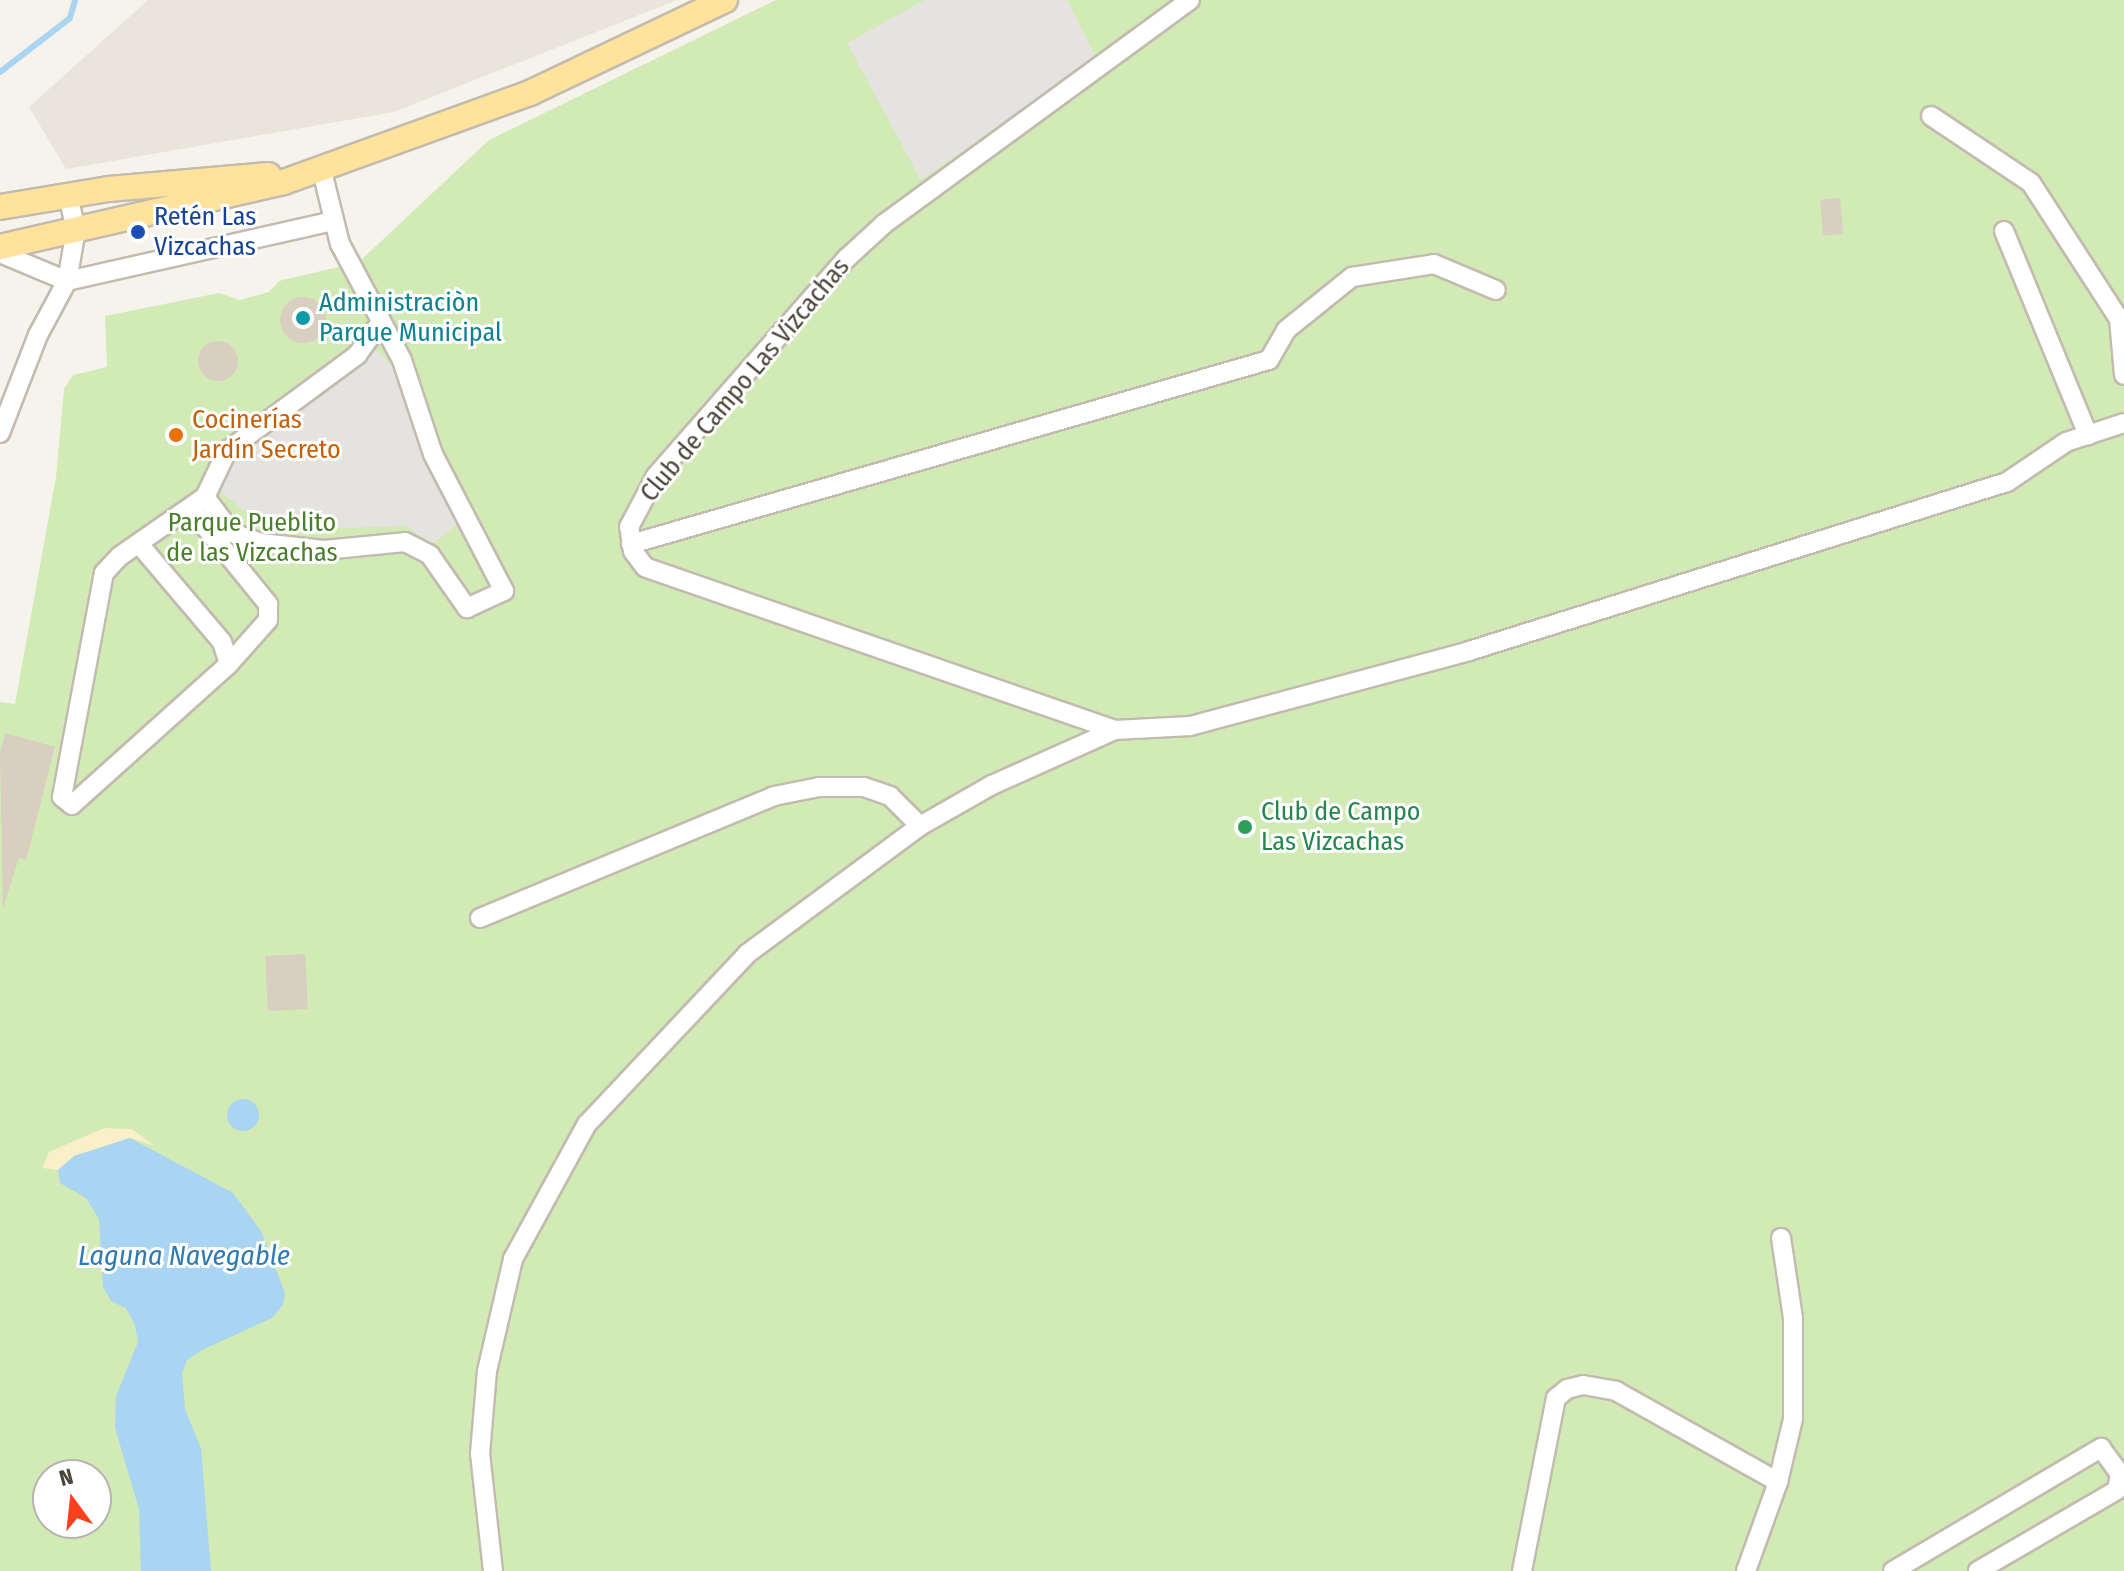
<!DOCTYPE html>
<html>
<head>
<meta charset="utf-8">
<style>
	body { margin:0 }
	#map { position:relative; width:2124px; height:1571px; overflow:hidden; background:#f6f3ec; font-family:"Fira Sans Condensed",sans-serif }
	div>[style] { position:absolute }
	.residential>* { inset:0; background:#eae5da }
	.green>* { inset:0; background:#d2eab5 }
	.sand>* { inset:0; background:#f9efc9 }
	.parking>* { inset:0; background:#e5e3e0 }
	.water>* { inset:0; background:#a9d4f2 }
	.round { border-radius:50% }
	.stream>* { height:6px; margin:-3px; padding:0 3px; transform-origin:3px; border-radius:3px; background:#a9d4f2 }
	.building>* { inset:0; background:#d8cfc1; transform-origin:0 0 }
	.roads { filter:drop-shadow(2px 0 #c2bbae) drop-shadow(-2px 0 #c2bbae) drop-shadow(0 2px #c2bbae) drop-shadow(0 -2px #c2bbae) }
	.minor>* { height:18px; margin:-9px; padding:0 9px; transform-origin:9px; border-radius:9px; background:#fff }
	.major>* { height:24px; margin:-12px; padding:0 12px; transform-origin:12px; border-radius:12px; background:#ffe39c }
	.dots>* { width:22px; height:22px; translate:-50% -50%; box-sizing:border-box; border:4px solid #fff; border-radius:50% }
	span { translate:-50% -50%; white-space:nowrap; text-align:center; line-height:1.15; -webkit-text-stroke:6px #fff; paint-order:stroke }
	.transit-label { font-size:26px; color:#164399 }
	.left { translate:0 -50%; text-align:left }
	.culture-label { font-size:26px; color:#0d838f }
	.street-label { font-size:26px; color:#4b4439 }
	.food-label { font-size:26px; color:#c56008 }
	.park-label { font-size:26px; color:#4a7f2a }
	.leisure-label { font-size:26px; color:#27864d }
	.water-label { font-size:28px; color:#2e7ab2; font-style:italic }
	.north { position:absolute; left:32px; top:1459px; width:80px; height:80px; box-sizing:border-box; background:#fff; border:2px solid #b7b4b0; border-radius:50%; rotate:345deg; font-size:22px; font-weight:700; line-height:32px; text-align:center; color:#4b4439 }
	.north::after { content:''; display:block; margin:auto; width:28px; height:36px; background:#fc3f1d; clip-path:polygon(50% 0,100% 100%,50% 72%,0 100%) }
</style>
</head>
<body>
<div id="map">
	<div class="residential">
		<div style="clip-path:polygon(148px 0,677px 0,394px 112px,66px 169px,29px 107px)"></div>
	</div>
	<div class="green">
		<div style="clip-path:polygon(evenodd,776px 0,2124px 0,2124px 1571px,0 1571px,0 702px,15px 704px,56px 477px,64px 389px,73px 375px,107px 367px,105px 316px,219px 293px,240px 300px,269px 292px,279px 281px,359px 262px,489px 140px,776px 0,48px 1475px,96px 1475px,96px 1523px,48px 1523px,48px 1475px)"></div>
	</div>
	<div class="sand">
		<div style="clip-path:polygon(104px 1128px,132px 1129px,155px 1146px,130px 1138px,74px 1156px,58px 1170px,42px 1168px,49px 1152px)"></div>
	</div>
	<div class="parking">
		<div style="clip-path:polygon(925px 0,1067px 0,1096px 58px,921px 180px,847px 43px)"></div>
		<div style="clip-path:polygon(375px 349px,400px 374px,463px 520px,432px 544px,406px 526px,270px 530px,222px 493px,221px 471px)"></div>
	</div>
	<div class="water">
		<div class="round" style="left:227px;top:1099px;width:32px;height:32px"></div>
		<div style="clip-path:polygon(130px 1138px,233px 1193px,261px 1231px,285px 1293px,283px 1305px,272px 1318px,202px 1350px,187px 1360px,182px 1373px,185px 1409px,201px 1448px,211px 1571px,141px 1571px,139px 1509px,115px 1428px,116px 1396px,138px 1342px,135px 1325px,126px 1308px,111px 1301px,103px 1287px,99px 1219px,86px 1198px,60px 1183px,58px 1170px,74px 1156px)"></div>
	</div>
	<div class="stream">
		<div style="left:0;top:72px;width:88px;rotate:-37.6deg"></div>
		<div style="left:70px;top:18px;width:19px;rotate:-74deg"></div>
	</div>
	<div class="building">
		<div style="left:1840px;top:198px;width:36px;height:20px;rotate:85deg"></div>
		<div class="round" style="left:280px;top:297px;width:46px;height:46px"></div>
		<div class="round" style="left:198px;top:341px;width:40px;height:40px"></div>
		<div style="clip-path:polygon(5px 733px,55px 747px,26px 860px,19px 858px,3px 908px,0 753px)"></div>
		<div style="left:305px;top:954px;width:55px;height:40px;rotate:87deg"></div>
	</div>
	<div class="roads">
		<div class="minor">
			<div style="left:1931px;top:116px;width:120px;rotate:33.8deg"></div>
			<div style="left:2031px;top:183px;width:162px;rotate:57.1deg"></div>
			<div style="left:2119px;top:319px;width:56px;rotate:84.9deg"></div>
			<div style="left:2004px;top:231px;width:221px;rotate:67.6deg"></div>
			<div style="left:0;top:253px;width:73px;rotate:22.7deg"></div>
			<div style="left:67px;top:281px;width:273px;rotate:-12.7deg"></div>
			<div style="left:0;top:433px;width:105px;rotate:-68.8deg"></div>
			<div style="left:38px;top:335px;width:61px;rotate:-61.8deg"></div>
			<div style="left:67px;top:281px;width:52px;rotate:-80deg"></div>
			<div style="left:76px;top:230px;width:37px;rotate:-103deg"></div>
			<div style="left:205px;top:497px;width:45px;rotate:53.1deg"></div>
			<div style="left:232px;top:533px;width:31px;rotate:19deg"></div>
			<div style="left:261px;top:543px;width:63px;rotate:6.3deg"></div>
			<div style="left:324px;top:550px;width:81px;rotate:-5.6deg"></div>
			<div style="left:405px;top:542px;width:28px;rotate:27deg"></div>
			<div style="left:430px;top:555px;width:65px;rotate:55.1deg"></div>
			<div style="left:467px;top:608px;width:41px;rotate:-24.7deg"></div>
			<div style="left:504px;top:591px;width:154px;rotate:-117.4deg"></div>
			<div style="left:433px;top:454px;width:99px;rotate:-108.3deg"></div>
			<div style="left:402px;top:360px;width:132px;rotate:-118.1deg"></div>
			<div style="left:340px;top:244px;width:79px;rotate:-103.9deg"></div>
			<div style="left:190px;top:508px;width:124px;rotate:50.9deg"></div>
			<div style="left:268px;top:604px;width:16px;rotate:90deg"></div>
			<div style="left:268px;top:620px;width:59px;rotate:131.6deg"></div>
			<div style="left:139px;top:544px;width:128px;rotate:49.7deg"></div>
			<div style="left:222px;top:642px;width:23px;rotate:72deg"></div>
			<div style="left:229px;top:664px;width:211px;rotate:138.1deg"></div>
			<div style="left:72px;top:805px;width:13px;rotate:-141deg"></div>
			<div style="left:62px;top:797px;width:228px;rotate:-79.4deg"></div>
			<div style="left:104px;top:573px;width:23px;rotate:-47deg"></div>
			<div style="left:120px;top:556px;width:103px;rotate:-34.8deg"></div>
			<div style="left:205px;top:497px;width:51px;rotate:-64.4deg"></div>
			<div style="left:227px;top:451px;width:162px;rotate:-36.4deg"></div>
			<div style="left:357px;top:355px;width:39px;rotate:-54deg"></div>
			<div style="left:631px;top:544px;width:664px;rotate:-16.09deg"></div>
			<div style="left:1269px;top:360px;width:34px;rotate:-60deg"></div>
			<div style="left:1286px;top:330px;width:85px;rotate:-38.8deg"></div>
			<div style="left:1352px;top:277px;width:83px;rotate:-9deg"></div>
			<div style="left:1434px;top:264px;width:67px;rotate:22.8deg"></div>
			<div style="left:1115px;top:730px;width:497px;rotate:-160.9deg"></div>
			<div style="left:645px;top:567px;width:20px;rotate:-127deg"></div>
			<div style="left:633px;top:551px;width:24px;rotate:-99deg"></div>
			<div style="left:629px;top:527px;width:58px;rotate:-62.1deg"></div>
			<div style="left:656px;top:476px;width:290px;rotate:-48.8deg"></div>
			<div style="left:847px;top:258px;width:50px;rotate:-42.6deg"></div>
			<div style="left:884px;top:224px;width:379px;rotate:-36.2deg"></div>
			<div style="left:480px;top:918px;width:318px;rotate:-22.5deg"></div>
			<div style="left:774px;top:796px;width:46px;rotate:-11.3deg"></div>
			<div style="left:819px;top:787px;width:45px"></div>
			<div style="left:864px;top:787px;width:28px;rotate:19deg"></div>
			<div style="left:890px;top:796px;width:42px;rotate:45deg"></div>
			<div style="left:493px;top:1571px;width:118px;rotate:-96.3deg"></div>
			<div style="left:480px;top:1454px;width:83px;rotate:-85.2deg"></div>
			<div style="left:487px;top:1371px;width:115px;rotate:-76.9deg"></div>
			<div style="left:513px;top:1259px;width:154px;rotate:-61.3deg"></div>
			<div style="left:587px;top:1124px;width:233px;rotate:-46.7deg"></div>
			<div style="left:747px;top:954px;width:215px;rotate:-36.5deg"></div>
			<div style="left:920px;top:826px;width:83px;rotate:-29.7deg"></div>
			<div style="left:992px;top:785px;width:135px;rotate:-24.1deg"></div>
			<div style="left:1115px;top:730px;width:75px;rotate:-3.1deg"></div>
			<div style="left:1190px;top:726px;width:289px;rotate:-15deg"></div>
			<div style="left:1469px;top:651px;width:564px;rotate:-17.44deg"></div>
			<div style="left:2007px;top:482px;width:71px;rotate:-34.1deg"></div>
			<div style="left:2066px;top:442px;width:61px;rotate:-18.1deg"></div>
			<div style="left:1522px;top:1571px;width:176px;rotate:-78.9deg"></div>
			<div style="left:1556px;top:1398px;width:14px;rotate:-39deg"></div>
			<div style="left:1567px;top:1389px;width:16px;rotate:-14deg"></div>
			<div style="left:1583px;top:1385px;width:34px;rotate:10deg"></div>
			<div style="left:1616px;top:1391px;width:186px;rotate:29.3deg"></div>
			<div style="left:1746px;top:1571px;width:95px;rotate:-70.2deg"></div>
			<div style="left:1778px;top:1482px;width:65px;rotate:-76.6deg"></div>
			<div style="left:1793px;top:1419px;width:101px;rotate:-90deg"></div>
			<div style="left:1793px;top:1318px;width:81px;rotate:-98.5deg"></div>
			<div style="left:1893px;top:1571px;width:242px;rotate:-30.6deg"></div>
			<div style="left:2101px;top:1448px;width:32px;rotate:54deg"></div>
			<div style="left:2120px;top:1474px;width:16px;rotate:101deg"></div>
			<div style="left:2117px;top:1490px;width:161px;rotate:149.8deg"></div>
		</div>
		<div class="major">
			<div style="left:0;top:207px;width:110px;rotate:-9.4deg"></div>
			<div style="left:109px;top:189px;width:160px;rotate:-5deg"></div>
			<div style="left:0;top:247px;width:291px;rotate:-12.9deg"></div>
			<div style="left:284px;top:182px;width:262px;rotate:-19.9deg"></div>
			<div style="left:530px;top:93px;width:216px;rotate:-25.5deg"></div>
		</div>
	</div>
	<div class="dots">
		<div style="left:138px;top:232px;background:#1a4fb4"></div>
		<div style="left:303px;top:318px;background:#0f9aa8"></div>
		<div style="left:176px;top:435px;background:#e8710a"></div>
		<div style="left:1245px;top:827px;background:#2e9e5b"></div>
	</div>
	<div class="transit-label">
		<span class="left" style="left:154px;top:232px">Retén Las<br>Vizcachas</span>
	</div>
	<div class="culture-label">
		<span class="left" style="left:319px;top:318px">Administraciòn<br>Parque Municipal</span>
	</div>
	<div class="street-label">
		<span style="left:745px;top:380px;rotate:-50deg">Club de Campo Las Vizcachas</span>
	</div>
	<div class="food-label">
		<span class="left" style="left:192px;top:435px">Cocinerías<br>Jardín Secreto</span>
	</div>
	<div class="park-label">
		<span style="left:252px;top:538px">Parque Pueblito<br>de las Vizcachas</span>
	</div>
	<div class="leisure-label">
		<span class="left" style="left:1261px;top:827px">Club de Campo<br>Las Vizcachas</span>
	</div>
	<div class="water-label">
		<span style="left:184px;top:1256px">Laguna Navegable</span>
	</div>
	<div class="north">N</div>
</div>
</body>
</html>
